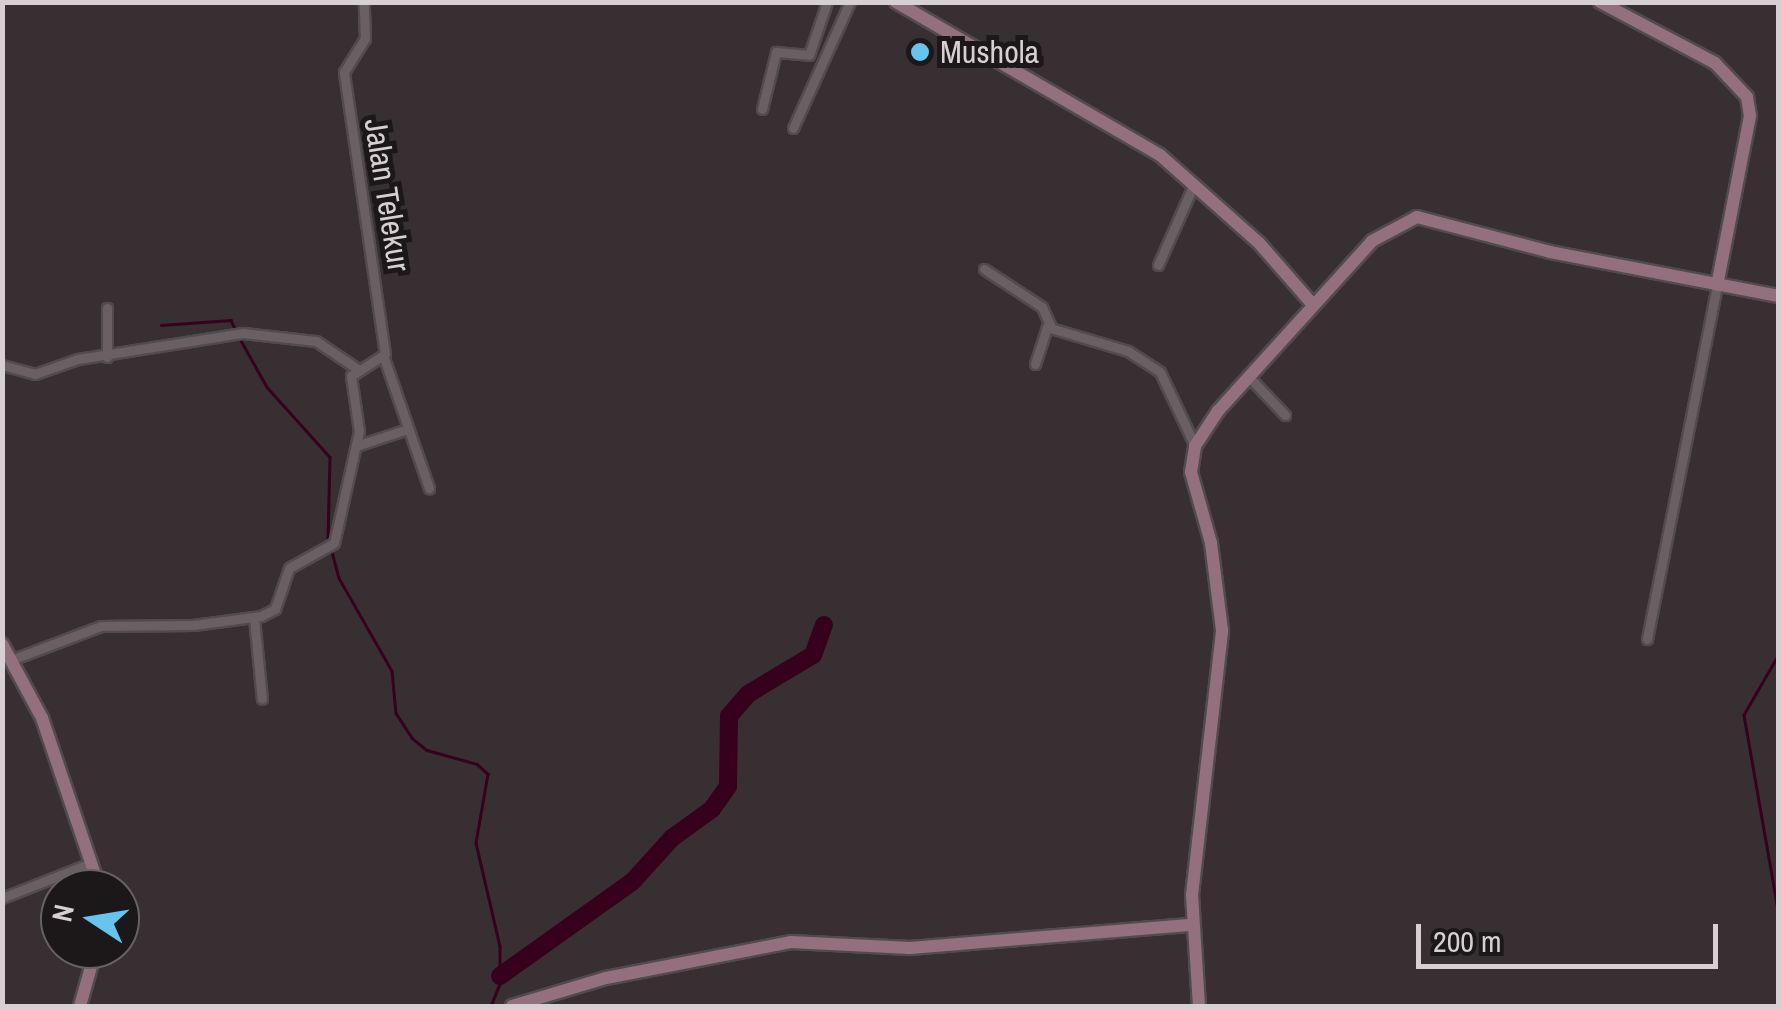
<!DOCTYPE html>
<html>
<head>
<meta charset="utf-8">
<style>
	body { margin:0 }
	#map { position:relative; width:1781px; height:1009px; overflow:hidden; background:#382f32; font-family:"Archivo Narrow",sans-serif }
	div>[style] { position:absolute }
	.stream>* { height:2.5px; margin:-1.25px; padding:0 1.25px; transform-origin:1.25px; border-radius:1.25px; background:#37001d }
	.river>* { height:18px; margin:-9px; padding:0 9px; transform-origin:9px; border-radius:9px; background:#37001d }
	.roads { filter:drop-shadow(2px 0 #524b4e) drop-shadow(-2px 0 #524b4e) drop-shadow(0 2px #524b4e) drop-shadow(0 -2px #524b4e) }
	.street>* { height:9px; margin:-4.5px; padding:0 4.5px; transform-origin:4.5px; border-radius:4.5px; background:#6a6064 }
	.secondary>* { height:12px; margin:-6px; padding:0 6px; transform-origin:6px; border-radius:6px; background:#94707f }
	.dots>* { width:28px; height:28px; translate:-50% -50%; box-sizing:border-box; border:5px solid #1c181a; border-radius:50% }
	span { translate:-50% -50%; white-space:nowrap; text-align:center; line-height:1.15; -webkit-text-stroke:10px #1c181a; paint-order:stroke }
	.poi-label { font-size:32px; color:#d6d0d2 }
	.left { translate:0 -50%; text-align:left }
	.street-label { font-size:32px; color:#d6d0d2 }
	.frame { position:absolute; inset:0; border:5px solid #d6d0d2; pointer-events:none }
	.north { position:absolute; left:40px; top:869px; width:100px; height:100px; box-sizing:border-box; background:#1c181a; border:2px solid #666264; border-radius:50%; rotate:282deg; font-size:28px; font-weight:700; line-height:40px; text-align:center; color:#d6d0d2 }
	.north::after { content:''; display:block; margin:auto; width:35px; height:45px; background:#66c4ef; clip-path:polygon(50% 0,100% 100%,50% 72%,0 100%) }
	.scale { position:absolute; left:1416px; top:924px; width:302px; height:45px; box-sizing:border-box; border:5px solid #d6d0d2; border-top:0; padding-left:12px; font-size:30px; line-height:35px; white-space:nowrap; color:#d6d0d2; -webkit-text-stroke:8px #1c181a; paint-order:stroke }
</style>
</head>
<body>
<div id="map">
	<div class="stream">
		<div style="left:161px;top:325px;width:70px;rotate:-4.1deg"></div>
		<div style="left:231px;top:320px;width:10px;rotate:66deg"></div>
		<div style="left:239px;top:337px;width:57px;rotate:60.8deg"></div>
		<div style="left:267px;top:387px;width:94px;rotate:48deg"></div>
		<div style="left:330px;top:457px;width:83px;rotate:91.4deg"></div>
		<div style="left:331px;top:548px;width:31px;rotate:75deg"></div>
		<div style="left:339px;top:578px;width:107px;rotate:60.3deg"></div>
		<div style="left:392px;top:671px;width:42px;rotate:84.6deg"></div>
		<div style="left:396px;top:713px;width:30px;rotate:57deg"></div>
		<div style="left:412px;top:738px;width:19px;rotate:39deg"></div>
		<div style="left:427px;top:750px;width:52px;rotate:15.6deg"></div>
		<div style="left:477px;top:764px;width:15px;rotate:42deg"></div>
		<div style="left:488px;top:774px;width:70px;rotate:99.9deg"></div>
		<div style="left:476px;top:843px;width:106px;rotate:76.9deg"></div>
		<div style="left:500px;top:946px;width:38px;rotate:90deg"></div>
		<div style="left:500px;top:984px;width:24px;rotate:112deg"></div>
		<div style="left:1778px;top:656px;width:68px;rotate:120deg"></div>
		<div style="left:1744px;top:715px;width:197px;rotate:80.1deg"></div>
	</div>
	<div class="river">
		<div style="left:500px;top:976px;width:163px;rotate:-35.5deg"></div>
		<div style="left:633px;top:881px;width:58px;rotate:-47.8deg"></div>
		<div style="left:672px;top:838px;width:49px;rotate:-35.9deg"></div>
		<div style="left:712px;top:809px;width:28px;rotate:-55deg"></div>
		<div style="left:728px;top:786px;width:70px;rotate:-89.2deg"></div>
		<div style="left:729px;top:716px;width:29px;rotate:-49deg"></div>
		<div style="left:748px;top:694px;width:76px;rotate:-31deg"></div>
		<div style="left:813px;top:655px;width:32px;rotate:-70deg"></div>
	</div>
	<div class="roads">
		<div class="street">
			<div style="left:762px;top:109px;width:59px;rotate:-76.2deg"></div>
			<div style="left:776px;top:52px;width:33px;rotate:5deg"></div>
			<div style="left:809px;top:55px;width:56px;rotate:-71.2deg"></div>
			<div style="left:793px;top:128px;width:138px;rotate:-65.7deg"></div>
			<div style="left:1158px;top:265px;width:89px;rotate:-66deg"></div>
			<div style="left:984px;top:269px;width:69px;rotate:33.2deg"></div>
			<div style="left:1042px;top:307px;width:22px;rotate:66deg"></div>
			<div style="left:107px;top:357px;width:49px;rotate:-90deg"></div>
			<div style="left:384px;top:358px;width:138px;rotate:70.9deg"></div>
			<div style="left:1035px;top:364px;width:39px;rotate:-72deg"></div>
			<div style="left:1047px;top:327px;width:84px;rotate:16.5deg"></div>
			<div style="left:1128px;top:351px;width:38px;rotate:33deg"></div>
			<div style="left:1160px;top:372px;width:82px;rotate:64.7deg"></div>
			<div style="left:2px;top:365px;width:34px;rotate:15deg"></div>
			<div style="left:35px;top:374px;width:46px;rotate:-19.2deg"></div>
			<div style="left:78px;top:359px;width:167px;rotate:-9deg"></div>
			<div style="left:243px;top:333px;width:73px;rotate:6.3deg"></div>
			<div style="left:316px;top:341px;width:52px;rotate:34deg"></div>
			<div style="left:1248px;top:376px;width:54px;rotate:46.5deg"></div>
			<div style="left:356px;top:446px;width:52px;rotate:-18.1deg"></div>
			<div style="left:254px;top:618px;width:81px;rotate:84.4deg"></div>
			<div style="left:1647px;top:639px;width:361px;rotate:-78.8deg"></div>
			<div style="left:11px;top:660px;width:96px;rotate:-20.7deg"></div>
			<div style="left:101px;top:626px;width:92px;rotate:-0.6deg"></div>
			<div style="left:193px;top:625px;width:69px;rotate:-7.5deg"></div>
			<div style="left:261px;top:616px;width:16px;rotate:-27deg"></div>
			<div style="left:275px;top:609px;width:43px;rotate:-71.1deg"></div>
			<div style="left:289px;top:568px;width:51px;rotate:-29.1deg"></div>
			<div style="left:334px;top:543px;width:115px;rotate:-77.4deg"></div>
			<div style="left:359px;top:431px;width:56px;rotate:-98.3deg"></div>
			<div style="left:351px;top:376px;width:40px;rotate:-32.9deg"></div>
			<div style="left:385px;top:354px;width:285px;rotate:-98.3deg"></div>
			<div style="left:344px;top:72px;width:39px;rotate:-58deg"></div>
			<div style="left:365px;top:39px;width:37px;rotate:-92deg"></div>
			<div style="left:2px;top:898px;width:96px;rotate:-21.5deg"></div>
		</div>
		<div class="secondary">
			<div style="left:896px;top:2px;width:305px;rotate:30.1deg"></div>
			<div style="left:1160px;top:155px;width:132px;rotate:41.6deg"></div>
			<div style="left:1259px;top:243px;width:82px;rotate:48.9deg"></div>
			<div style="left:1600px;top:2px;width:130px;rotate:27.9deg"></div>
			<div style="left:1715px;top:63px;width:47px;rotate:46.7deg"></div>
			<div style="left:1747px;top:97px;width:19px;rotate:81deg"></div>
			<div style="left:1750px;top:116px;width:172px;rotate:101deg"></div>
			<div style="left:2px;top:644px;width:84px;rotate:61.6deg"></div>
			<div style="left:42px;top:718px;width:181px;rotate:71.3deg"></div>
			<div style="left:80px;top:1006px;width:59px;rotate:-74.3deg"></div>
			<div style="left:512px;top:1006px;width:98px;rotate:-16.6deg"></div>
			<div style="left:606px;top:978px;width:188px;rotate:-11deg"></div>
			<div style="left:791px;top:942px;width:119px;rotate:2.9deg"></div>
			<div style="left:910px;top:948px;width:283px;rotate:-4.7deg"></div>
			<div style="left:1199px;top:1006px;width:111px;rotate:-93.6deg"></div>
			<div style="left:1192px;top:895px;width:267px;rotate:-83.5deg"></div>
			<div style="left:1222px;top:630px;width:88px;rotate:-97.2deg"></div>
			<div style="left:1211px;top:543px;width:74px;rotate:-105.7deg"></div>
			<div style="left:1191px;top:472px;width:26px;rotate:-81deg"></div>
			<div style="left:1195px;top:446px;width:42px;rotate:-56.7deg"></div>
			<div style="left:1218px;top:411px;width:229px;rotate:-47.8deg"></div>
			<div style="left:1372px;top:241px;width:51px;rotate:-28.1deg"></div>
			<div style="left:1417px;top:217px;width:138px;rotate:14.7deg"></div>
			<div style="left:1550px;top:252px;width:232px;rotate:10.9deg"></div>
		</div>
	</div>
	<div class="dots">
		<div style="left:920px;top:52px;background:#66c4ef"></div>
	</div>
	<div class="poi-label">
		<span class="left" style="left:940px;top:52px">Mushola</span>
	</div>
	<div class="street-label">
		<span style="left:387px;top:195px;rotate:81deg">Jalan Telekur</span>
	</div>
	<div class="frame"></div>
	<div class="north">N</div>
	<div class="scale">200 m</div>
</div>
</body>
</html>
